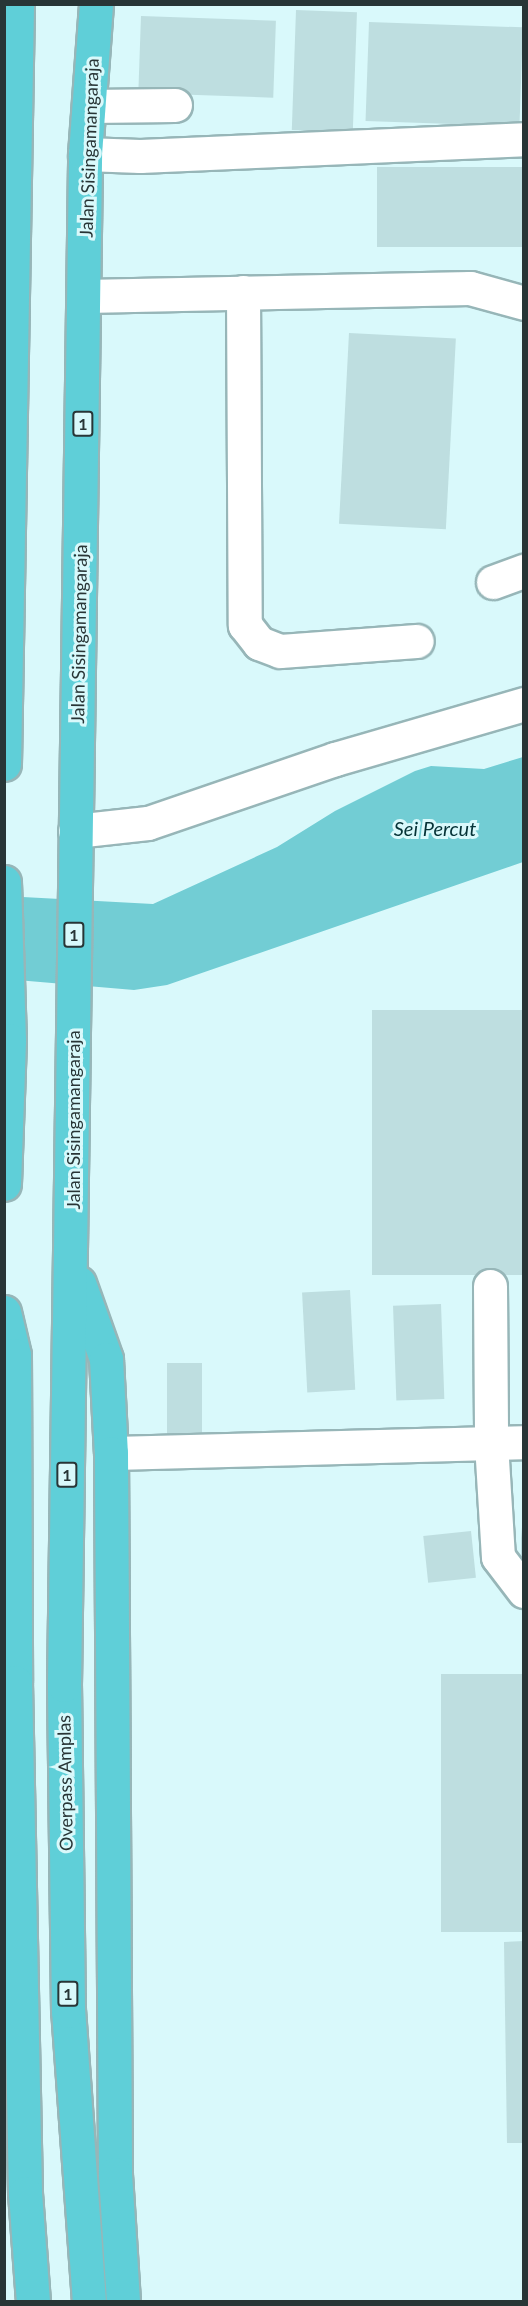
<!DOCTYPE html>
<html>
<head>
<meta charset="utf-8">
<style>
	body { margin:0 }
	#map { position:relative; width:528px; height:2306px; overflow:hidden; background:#d9f9fb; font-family:Lato,sans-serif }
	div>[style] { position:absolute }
	.water>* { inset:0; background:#72cdd4 }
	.building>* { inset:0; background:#bedee0; transform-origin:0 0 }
	.roads { filter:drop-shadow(2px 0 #97b6b8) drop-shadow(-2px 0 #97b6b8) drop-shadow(0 2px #97b6b8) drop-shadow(0 -2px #97b6b8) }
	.minor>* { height:33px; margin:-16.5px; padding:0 16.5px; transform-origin:16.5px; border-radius:16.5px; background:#fff }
	.highway>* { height:33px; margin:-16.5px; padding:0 16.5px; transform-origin:16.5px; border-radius:16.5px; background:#5fcfd8 }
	span { translate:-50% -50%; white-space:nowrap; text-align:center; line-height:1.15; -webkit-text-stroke:6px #d9f9fb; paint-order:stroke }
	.shield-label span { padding:2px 4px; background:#d9f9fb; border:2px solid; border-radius:4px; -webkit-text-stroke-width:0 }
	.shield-label { font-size:16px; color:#283536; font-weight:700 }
	.street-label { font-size:18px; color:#283536 }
	.water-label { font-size:20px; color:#053337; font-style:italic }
	.frame { position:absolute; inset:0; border:6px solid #283536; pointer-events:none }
</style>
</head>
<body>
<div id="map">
	<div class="water">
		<div style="clip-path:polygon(523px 757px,523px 862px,167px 985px,134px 990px,5px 979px,4px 896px,153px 904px,277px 847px,335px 811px,415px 771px,431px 766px,484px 769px)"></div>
	</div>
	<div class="building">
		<div style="left:296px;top:10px;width:61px;height:120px;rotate:2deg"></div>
		<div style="left:141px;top:16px;width:135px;height:77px;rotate:2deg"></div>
		<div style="left:369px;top:22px;width:154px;height:99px;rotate:2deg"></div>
		<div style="left:524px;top:167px;width:80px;height:147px;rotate:90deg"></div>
		<div style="left:349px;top:333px;width:107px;height:191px;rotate:3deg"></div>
		<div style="left:524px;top:1010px;width:265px;height:152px;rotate:90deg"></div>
		<div style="left:350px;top:1290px;width:100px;height:48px;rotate:87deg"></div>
		<div style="left:441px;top:1304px;width:95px;height:48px;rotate:88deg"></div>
		<div style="left:167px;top:1363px;width:35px;height:77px"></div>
		<div style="clip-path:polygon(521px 1527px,524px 1561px,521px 1561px)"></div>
		<div style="left:471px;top:1531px;width:47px;height:48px;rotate:84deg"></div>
		<div style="left:441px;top:1674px;width:83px;height:258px"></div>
		<div style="clip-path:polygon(524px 1941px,524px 2143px,507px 2143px,504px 1942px)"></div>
	</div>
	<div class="roads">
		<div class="minor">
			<div style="left:89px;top:106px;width:86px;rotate:-0.7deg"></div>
			<div style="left:85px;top:154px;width:55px;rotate:2.1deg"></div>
			<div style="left:140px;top:156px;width:384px;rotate:-2.5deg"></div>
			<div style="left:243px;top:292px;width:333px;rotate:89.7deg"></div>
			<div style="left:245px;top:625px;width:23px;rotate:52deg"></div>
			<div style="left:259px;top:643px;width:22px;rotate:21deg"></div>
			<div style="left:280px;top:651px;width:137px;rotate:-4.2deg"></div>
			<div style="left:85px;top:296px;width:385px;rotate:-1.2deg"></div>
			<div style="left:470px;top:288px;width:56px;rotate:15.5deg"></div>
			<div style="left:493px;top:582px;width:33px;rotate:-20deg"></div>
			<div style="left:75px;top:831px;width:73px;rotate:-6.3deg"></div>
			<div style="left:148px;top:823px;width:198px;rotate:-18.9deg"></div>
			<div style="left:335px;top:759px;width:197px;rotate:-16.2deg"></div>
			<div style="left:490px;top:1286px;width:157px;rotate:89.6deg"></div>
			<div style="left:491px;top:1443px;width:114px;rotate:86.5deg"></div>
			<div style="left:498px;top:1557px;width:43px;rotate:52.6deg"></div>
			<div style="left:111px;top:1453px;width:413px;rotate:-1.5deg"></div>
		</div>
		<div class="highway">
			<div style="left:4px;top:764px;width:760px;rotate:-89.02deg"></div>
			<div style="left:4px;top:882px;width:158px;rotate:88.2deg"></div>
			<div style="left:9px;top:1040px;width:144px;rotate:92deg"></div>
			<div style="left:79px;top:1283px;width:81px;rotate:70.4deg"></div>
			<div style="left:106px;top:1359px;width:94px;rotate:87deg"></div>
			<div style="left:111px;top:1453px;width:721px;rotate:89.68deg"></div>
			<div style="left:115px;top:2174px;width:128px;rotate:86.4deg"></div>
			<div style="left:4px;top:1312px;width:44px;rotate:76.9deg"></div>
			<div style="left:14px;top:1355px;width:327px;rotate:89.8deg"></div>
			<div style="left:15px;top:1682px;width:511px;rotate:88.88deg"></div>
			<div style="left:25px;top:2193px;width:109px;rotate:85.8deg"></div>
			<div style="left:89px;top:2302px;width:292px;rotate:-94.1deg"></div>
			<div style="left:68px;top:2011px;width:326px;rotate:-90.7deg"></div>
			<div style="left:64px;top:1685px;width:1531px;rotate:-89.21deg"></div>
			<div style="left:85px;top:154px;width:150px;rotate:-85.8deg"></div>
		</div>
	</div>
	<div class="shield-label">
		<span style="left:83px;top:424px">1</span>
		<span style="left:74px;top:935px">1</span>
		<span style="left:67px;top:1475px">1</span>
		<span style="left:68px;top:1994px">1</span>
	</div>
	<div class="street-label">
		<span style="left:89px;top:148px;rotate:-88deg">Jalan Sisingamangaraja</span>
		<span style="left:79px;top:634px;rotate:-89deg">Jalan Sisingamangaraja</span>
		<span style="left:73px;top:1120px;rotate:-90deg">Jalan Sisingamangaraja</span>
		<span style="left:65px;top:1783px;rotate:-91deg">Overpass Amplas</span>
	</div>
	<div class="water-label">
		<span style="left:435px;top:828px">Sei Percut</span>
	</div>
	<div class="frame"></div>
</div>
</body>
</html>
